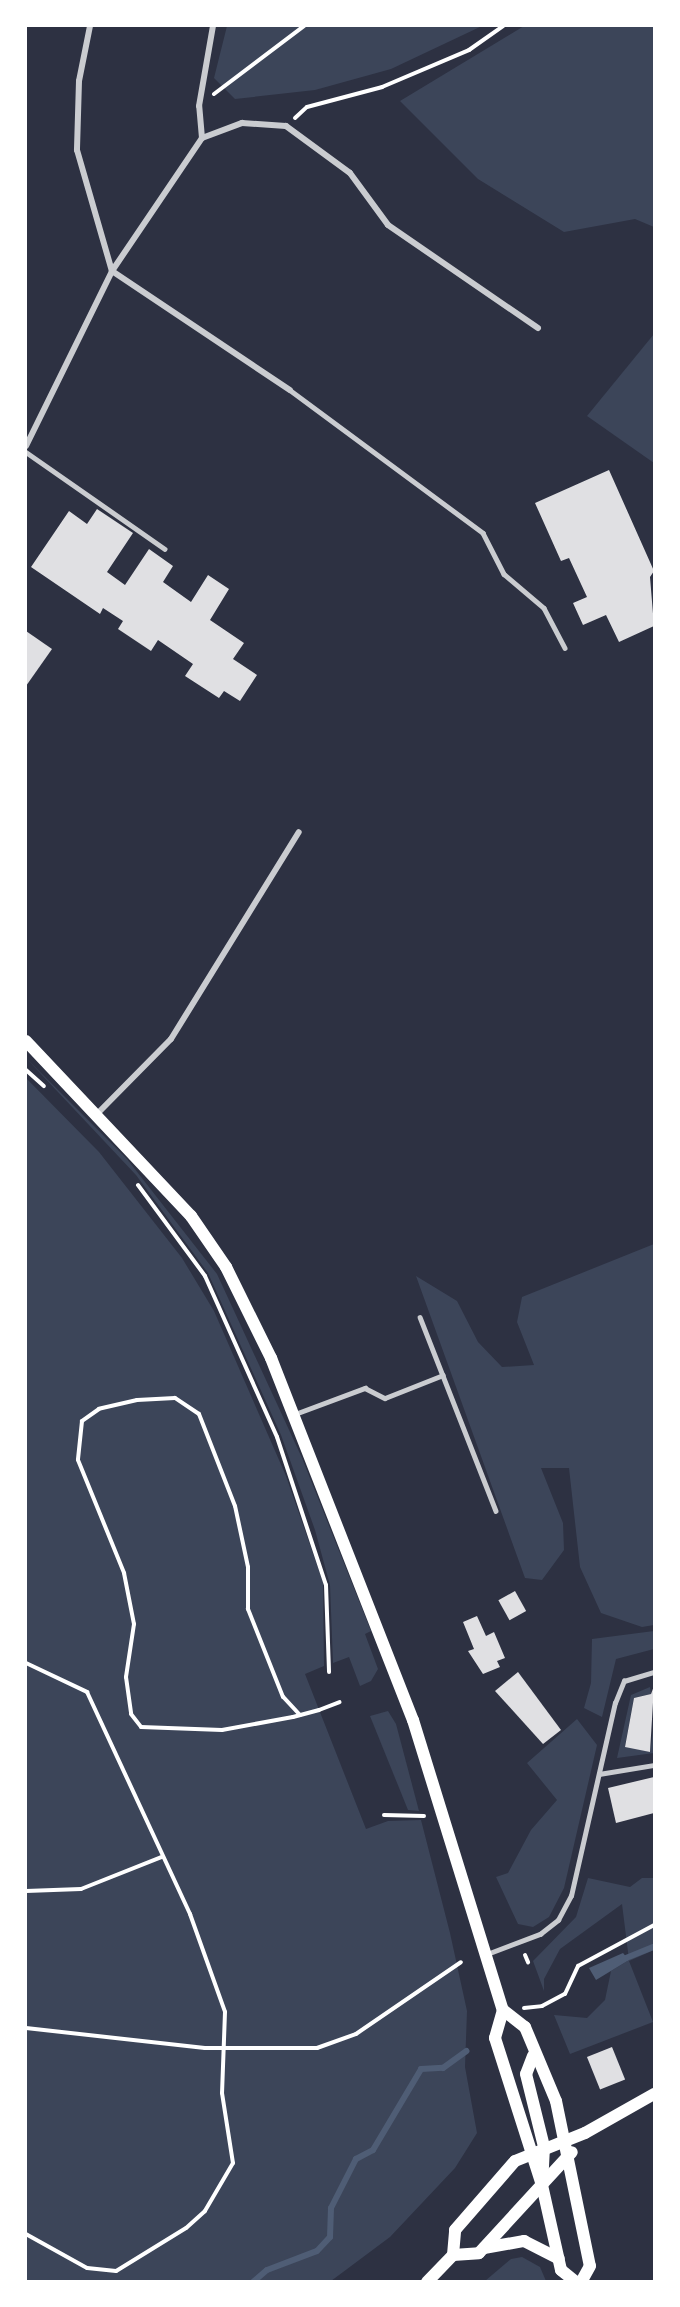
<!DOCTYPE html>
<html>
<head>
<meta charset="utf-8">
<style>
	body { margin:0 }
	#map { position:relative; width:680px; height:2307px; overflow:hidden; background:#2d3142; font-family:"PT Serif",serif }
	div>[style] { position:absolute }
	.green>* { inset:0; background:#3c4559 }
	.water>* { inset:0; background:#4f5d75 }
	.stream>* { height:6px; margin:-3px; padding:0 3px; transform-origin:3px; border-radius:3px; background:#4f5d75 }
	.building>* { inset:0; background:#e0e0e3; transform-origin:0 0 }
	.path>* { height:4px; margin:-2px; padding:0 2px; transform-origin:2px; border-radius:2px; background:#fff }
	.service>* { height:4.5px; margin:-2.25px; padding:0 2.25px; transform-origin:2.25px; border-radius:2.25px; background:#caccd0 }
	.minor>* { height:6px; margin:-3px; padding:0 3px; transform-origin:3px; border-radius:3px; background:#caccd0 }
	.secondary>* { height:12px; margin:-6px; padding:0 6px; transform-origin:6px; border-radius:6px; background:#fff }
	span { translate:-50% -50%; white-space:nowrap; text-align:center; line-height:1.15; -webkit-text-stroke:4.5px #fff; paint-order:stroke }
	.frame { position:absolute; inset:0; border:27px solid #fff; pointer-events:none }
</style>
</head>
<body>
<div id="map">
	<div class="green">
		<div style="clip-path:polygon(227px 26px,482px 26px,391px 69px,315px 90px,235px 99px,214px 78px)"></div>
		<div style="clip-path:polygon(524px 26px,654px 26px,654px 227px,635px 219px,564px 232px,478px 179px,400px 101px)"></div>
		<div style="clip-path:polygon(654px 334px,654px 463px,587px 416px)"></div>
		<div style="clip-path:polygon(26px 1058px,127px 1159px,217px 1274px,302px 1458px,371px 1631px,365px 1634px,378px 1669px,371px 1681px,360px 1686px,349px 1657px,333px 1663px,330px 1585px,315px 1530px,281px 1435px,208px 1273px,136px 1175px)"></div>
		<div style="clip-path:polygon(26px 1078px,99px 1152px,182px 1258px,214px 1311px,286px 1476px,323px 1582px,324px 1666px,305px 1674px,366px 1829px,388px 1821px,421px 1820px,450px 1933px,467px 2011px,465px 2067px,477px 2133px,455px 2168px,390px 2237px,331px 2281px,26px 2281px)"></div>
		<div style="clip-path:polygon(654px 1244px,654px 1625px,642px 1627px,601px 1613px,580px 1567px,569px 1468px,541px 1468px,563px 1523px,564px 1550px,542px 1580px,525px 1578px,416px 1276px,457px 1301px,478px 1342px,502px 1367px,534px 1365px,517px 1322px,522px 1297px)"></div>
		<div style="clip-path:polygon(654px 1631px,654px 1649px,616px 1659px,602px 1717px,584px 1708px,591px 1683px,592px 1639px)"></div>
		<div style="clip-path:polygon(650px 1687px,651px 1694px,634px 1698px,625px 1746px,650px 1752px,654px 1724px,654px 1753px,617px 1758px,631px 1695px)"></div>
		<div style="clip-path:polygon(388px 1711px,396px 1724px,419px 1811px,408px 1810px,370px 1716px)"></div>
		<div style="clip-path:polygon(577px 1719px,597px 1745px,564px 1888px,549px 1917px,533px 1927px,518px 1924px,496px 1877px,508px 1873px,531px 1830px,557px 1800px,527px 1763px)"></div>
		<div style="clip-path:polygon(588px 1878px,630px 1887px,642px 1878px,654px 1878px,654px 1950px,629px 1961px,653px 2022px,570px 2054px,554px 2015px,587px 2018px,605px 2000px,611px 1971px,629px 1960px,622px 1904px,560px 1949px,544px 1979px,544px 1991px,533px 1961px,576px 1917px)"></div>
		<div style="clip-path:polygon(522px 2257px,540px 2267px,546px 2281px,485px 2281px,511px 2259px)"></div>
	</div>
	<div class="water">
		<div style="clip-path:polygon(623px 1953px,629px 1960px,596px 1980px,589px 1968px)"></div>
	</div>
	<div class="stream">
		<div style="left:621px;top:1960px;width:35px;rotate:-22deg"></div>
		<div style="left:253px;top:2282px;width:18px;rotate:-41deg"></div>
		<div style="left:267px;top:2270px;width:53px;rotate:-20.8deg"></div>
		<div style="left:317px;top:2251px;width:19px;rotate:-47deg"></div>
		<div style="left:330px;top:2237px;width:29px;rotate:-88deg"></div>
		<div style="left:331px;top:2208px;width:55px;rotate:-63deg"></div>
		<div style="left:356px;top:2159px;width:19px;rotate:-28deg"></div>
		<div style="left:373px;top:2150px;width:94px;rotate:-59.3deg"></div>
		<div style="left:421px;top:2069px;width:22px;rotate:-3deg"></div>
		<div style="left:443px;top:2068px;width:29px;rotate:-36deg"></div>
	</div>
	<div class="building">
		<div style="clip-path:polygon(609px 470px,654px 571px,650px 577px,654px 626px,619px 642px,606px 615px,583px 625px,573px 603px,587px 597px,569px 558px,561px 561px,535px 503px)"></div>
		<div style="clip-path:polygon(97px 509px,133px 533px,107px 572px,125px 585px,149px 549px,173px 566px,163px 582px,191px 602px,208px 575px,229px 589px,210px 620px,244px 643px,233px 659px,257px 675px,240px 701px,224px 691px,219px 698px,185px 676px,193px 664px,158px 640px,151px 651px,118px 629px,123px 621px,103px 608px,100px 614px,31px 567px,69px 511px,87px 524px)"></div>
		<div style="clip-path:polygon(26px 631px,52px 649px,26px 686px)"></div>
		<div style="left:515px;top:1591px;width:23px;height:19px;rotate:61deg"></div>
		<div style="clip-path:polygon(477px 1616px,486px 1636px,494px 1632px,505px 1658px,497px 1661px,500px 1667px,483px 1674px,468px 1651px,474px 1649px,463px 1622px)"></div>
		<div style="clip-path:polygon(518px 1672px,561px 1730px,543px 1744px,495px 1691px)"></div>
		<div style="clip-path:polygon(654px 1686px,650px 1752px,625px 1747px,634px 1698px,651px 1694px)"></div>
		<div style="clip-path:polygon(654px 1777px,654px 1813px,616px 1823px,608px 1788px)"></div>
		<div style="left:612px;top:2047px;width:35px;height:27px;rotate:68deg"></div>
	</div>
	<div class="path">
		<div style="left:214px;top:94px;width:113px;rotate:-37.1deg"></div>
		<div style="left:295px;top:118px;width:16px;rotate:-43deg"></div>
		<div style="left:307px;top:107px;width:78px;rotate:-14.9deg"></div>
		<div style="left:382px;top:87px;width:95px;rotate:-23deg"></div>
		<div style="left:469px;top:50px;width:42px;rotate:-35.2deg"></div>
		<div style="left:26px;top:1070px;width:24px;rotate:42deg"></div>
		<div style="left:138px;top:1185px;width:113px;rotate:53.6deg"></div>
		<div style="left:205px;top:1276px;width:176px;rotate:65.9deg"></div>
		<div style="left:277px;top:1437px;width:156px;rotate:71.7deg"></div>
		<div style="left:326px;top:1585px;width:87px;rotate:88deg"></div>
		<div style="left:26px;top:1663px;width:68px;rotate:25.4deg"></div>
		<div style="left:87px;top:1692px;width:245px;rotate:65.1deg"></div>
		<div style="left:190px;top:1914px;width:104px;rotate:70.3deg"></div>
		<div style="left:225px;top:2012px;width:81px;rotate:92.1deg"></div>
		<div style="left:222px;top:2093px;width:71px;rotate:81.1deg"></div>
		<div style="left:233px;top:2163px;width:56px;rotate:120.3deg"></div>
		<div style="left:205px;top:2211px;width:25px;rotate:138deg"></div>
		<div style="left:186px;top:2228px;width:82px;rotate:148.4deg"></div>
		<div style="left:116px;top:2271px;width:29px;rotate:-174deg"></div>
		<div style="left:87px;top:2268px;width:70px;rotate:-150.9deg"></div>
		<div style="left:300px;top:1715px;width:25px;rotate:-133deg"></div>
		<div style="left:283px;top:1697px;width:95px;rotate:-111.7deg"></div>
		<div style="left:248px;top:1609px;width:42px;rotate:-90deg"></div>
		<div style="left:248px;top:1567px;width:62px;rotate:-102deg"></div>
		<div style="left:235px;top:1506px;width:99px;rotate:-111.4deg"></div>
		<div style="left:199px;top:1414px;width:29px;rotate:-146deg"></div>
		<div style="left:175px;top:1398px;width:38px;rotate:177deg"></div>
		<div style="left:137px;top:1400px;width:39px;rotate:167deg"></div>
		<div style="left:99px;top:1409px;width:21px;rotate:145deg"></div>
		<div style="left:82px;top:1421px;width:39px;rotate:96deg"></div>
		<div style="left:78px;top:1460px;width:122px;rotate:67.8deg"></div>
		<div style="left:124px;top:1573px;width:52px;rotate:78.9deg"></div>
		<div style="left:134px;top:1624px;width:54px;rotate:98.6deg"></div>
		<div style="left:126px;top:1677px;width:37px;rotate:82deg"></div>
		<div style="left:131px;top:1714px;width:16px;rotate:52deg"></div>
		<div style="left:141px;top:1727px;width:81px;rotate:2.1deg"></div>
		<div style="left:222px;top:1730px;width:72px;rotate:-10.4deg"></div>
		<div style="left:293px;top:1717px;width:27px;rotate:-15deg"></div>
		<div style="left:319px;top:1710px;width:22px;rotate:-21deg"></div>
		<div style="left:384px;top:1815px;width:40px;rotate:1.4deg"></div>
		<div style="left:26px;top:1891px;width:55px;rotate:-2.1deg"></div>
		<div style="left:81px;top:1889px;width:87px;rotate:-21.6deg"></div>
		<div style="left:525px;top:1955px;width:8px;rotate:67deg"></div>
		<div style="left:524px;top:2008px;width:18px;rotate:-6deg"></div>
		<div style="left:542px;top:2006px;width:26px;rotate:-28deg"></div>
		<div style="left:565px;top:1994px;width:31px;rotate:-65deg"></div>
		<div style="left:578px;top:1966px;width:86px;rotate:-28.3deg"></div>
		<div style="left:26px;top:2028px;width:180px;rotate:6.4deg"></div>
		<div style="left:205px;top:2048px;width:112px"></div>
		<div style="left:317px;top:2048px;width:41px;rotate:-19.7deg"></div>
		<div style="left:356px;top:2034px;width:127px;rotate:-34.4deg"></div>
	</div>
	<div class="service">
		<div style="left:290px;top:390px;width:240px;rotate:36.5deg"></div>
		<div style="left:483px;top:533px;width:46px;rotate:62.9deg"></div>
		<div style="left:504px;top:574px;width:52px;rotate:40.4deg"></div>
		<div style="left:544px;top:608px;width:45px;rotate:62.3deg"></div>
		<div style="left:26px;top:452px;width:169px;rotate:34.9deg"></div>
		<div style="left:420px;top:1317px;width:208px;rotate:68.6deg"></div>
		<div style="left:295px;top:1414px;width:75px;rotate:-20.4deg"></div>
		<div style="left:365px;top:1388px;width:22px;rotate:27deg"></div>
		<div style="left:385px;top:1398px;width:62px;rotate:-21.6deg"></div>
		<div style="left:599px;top:1774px;width:56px;rotate:-9.3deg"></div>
		<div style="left:487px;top:1954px;width:57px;rotate:-20.7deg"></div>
		<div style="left:540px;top:1934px;width:23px;rotate:-38deg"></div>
		<div style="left:558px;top:1920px;width:27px;rotate:-62deg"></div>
		<div style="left:571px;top:1896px;width:198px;rotate:-77.2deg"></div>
		<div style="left:615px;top:1703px;width:24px;rotate:-68deg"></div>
		<div style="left:624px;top:1681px;width:31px;rotate:-17deg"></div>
	</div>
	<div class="minor">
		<div style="left:90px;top:26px;width:56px;rotate:101.3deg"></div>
		<div style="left:79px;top:81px;width:69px;rotate:91.7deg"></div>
		<div style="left:77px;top:150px;width:126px;rotate:73.9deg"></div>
		<div style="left:112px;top:271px;width:214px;rotate:33.8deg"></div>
		<div style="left:202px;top:138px;width:43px;rotate:-20.6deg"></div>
		<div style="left:242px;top:123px;width:44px;rotate:3.9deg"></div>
		<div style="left:286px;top:126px;width:79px;rotate:36.3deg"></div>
		<div style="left:350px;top:173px;width:64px;rotate:53.8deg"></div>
		<div style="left:388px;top:225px;width:182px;rotate:34.5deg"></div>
		<div style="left:202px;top:138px;width:32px;rotate:-95deg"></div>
		<div style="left:199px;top:106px;width:81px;rotate:-80.1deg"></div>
		<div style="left:26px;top:446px;width:195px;rotate:-63.8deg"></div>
		<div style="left:112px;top:271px;width:161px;rotate:-55.9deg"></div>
		<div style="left:97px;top:1114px;width:105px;rotate:-45.4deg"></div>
		<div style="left:171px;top:1039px;width:243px;rotate:-58.3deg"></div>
	</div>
	<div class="secondary">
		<div style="left:26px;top:1041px;width:241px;rotate:46.7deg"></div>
		<div style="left:191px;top:1216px;width:62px;rotate:55.5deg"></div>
		<div style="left:226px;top:1267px;width:102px;rotate:63.7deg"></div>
		<div style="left:271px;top:1358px;width:389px;rotate:68.6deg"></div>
		<div style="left:413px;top:1720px;width:304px;rotate:72.8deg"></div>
		<div style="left:503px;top:2010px;width:29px;rotate:106deg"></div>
		<div style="left:495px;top:2038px;width:154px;rotate:72.3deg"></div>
		<div style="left:542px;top:2185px;width:87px;rotate:77.4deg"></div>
		<div style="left:561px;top:2270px;width:19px;rotate:39deg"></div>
		<div style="left:503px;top:2010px;width:28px;rotate:38deg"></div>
		<div style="left:525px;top:2027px;width:80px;rotate:67.3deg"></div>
		<div style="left:556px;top:2101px;width:168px;rotate:78.4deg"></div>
		<div style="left:590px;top:2266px;width:18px;rotate:119deg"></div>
		<div style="left:533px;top:2056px;width:19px;rotate:111deg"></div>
		<div style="left:526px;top:2074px;width:75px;rotate:76.1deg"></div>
		<div style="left:544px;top:2147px;width:38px;rotate:93deg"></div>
		<div style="left:484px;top:2248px;width:41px;rotate:-9.9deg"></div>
		<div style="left:524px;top:2241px;width:39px;rotate:27deg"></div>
		<div style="left:453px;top:2255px;width:25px;rotate:-85deg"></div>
		<div style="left:455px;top:2230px;width:91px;rotate:-49deg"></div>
		<div style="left:515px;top:2161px;width:75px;rotate:-21.8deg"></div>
		<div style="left:585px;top:2133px;width:79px;rotate:-29.5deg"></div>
		<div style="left:427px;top:2282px;width:37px;rotate:-46deg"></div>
		<div style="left:453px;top:2255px;width:26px;rotate:-4deg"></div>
		<div style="left:479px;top:2253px;width:137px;rotate:-47.4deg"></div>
	</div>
	<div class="frame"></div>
</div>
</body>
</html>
